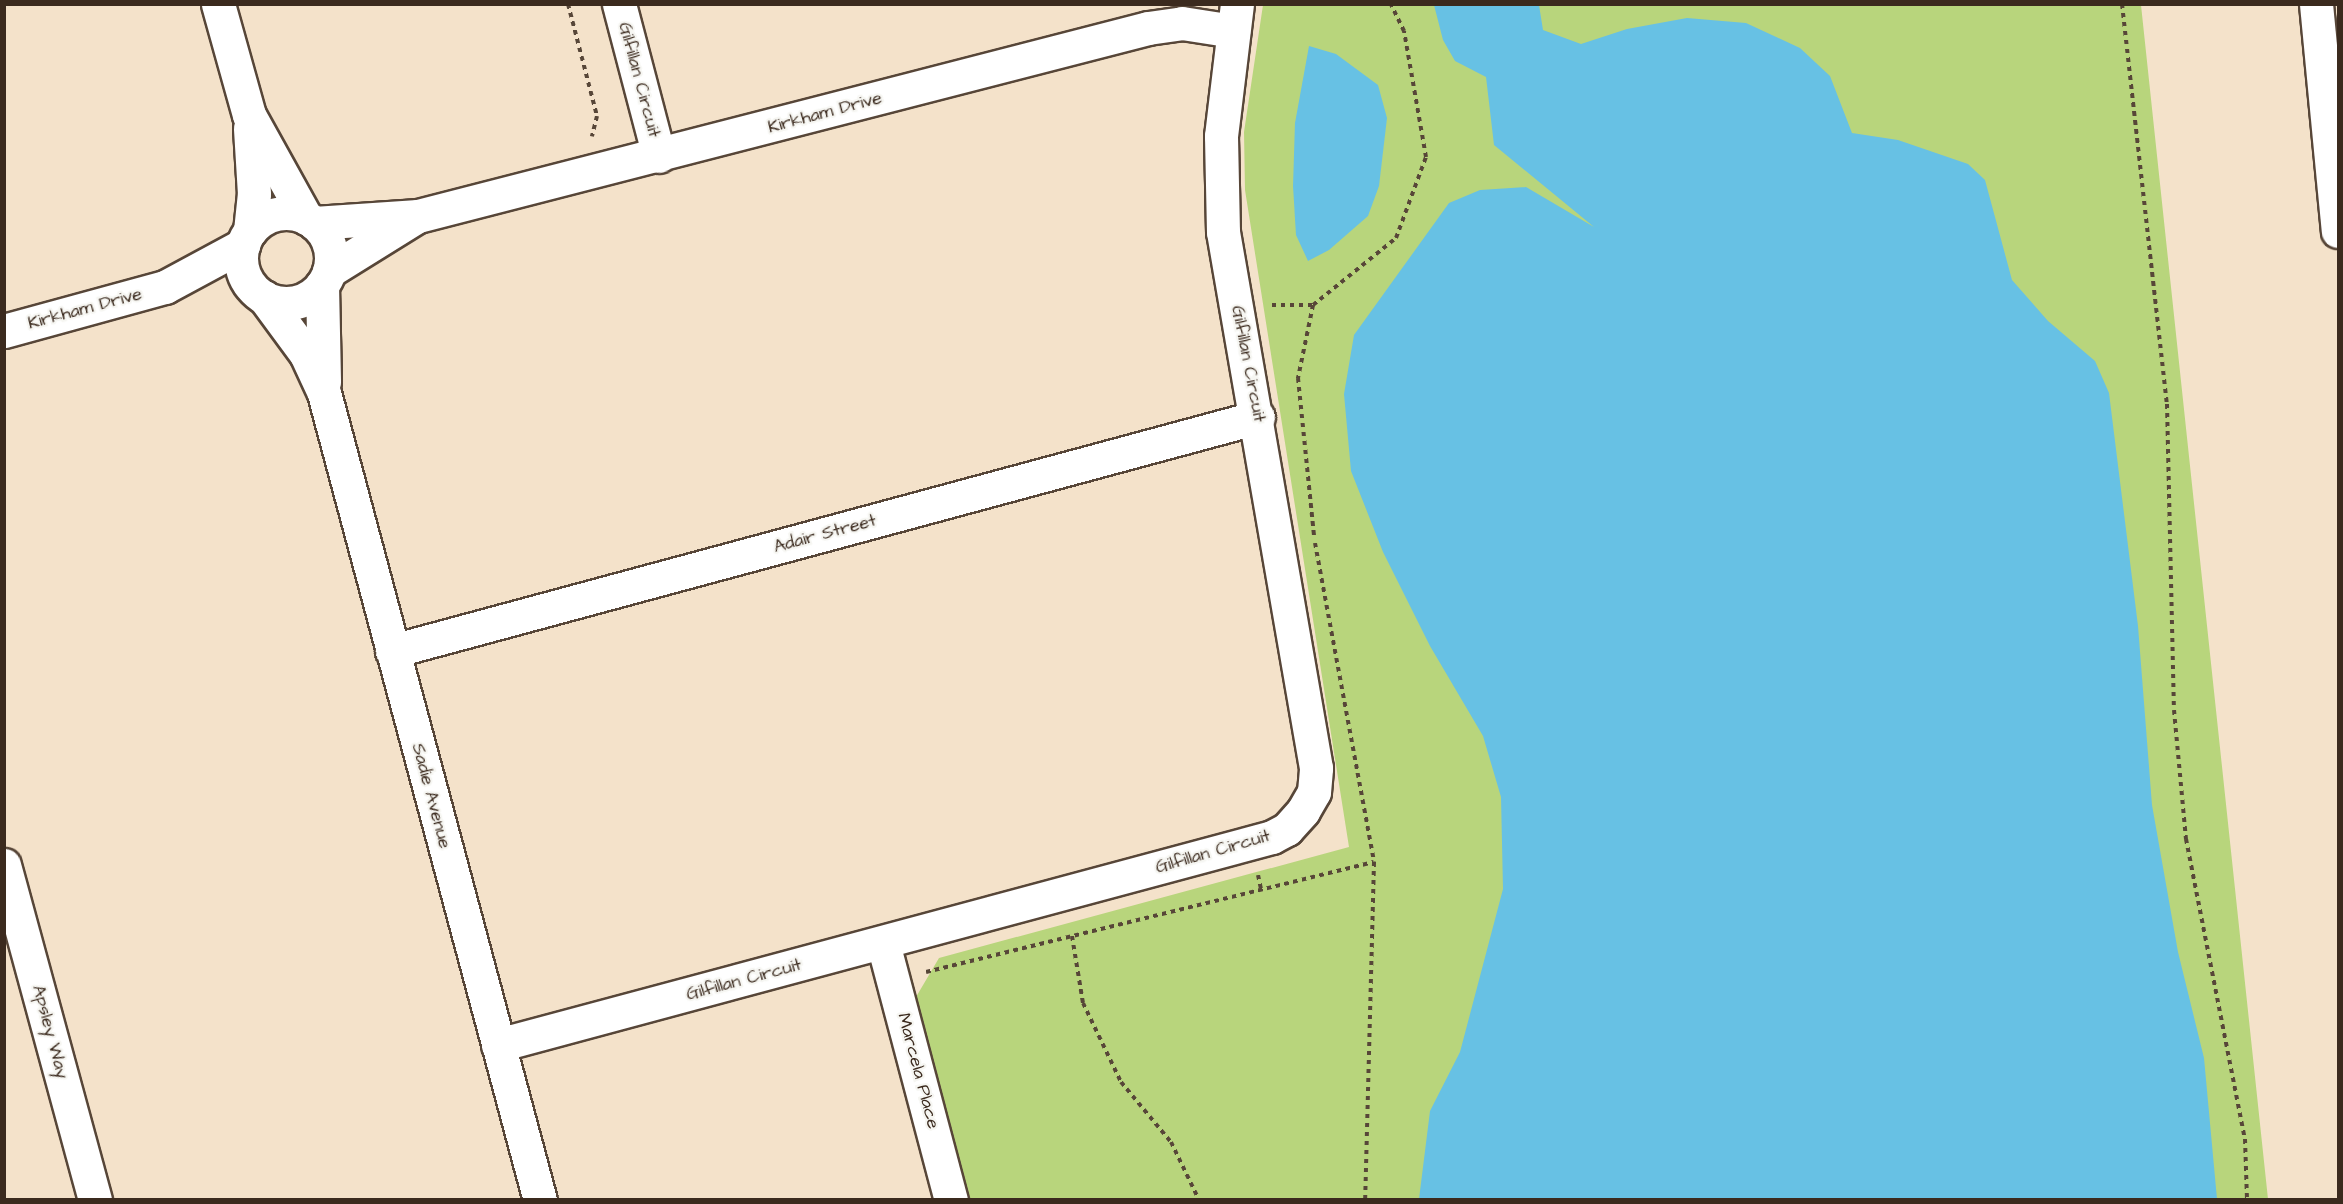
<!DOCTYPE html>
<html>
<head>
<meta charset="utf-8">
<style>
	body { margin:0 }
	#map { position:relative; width:2343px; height:1204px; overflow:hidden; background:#f4e2ca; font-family:"Architects Daughter",sans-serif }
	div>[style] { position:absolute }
	.green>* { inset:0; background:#b8d57c }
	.water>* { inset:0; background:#67c1e4 }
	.path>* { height:4px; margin-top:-2px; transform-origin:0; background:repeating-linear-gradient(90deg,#574638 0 4.5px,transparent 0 9px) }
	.roads { filter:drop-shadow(2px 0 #574638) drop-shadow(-2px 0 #574638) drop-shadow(0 2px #574638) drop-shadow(0 -2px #574638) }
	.minor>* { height:33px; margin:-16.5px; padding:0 16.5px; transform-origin:16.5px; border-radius:16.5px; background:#fff }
	.minor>.ring { margin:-16.5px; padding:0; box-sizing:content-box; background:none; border:33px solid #fff; border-radius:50% }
	.highway>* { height:33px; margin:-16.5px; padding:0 16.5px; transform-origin:16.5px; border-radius:16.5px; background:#fff }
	span { translate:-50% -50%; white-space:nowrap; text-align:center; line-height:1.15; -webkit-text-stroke:4.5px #f6f6f2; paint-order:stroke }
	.street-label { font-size:18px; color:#3b2a1e }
	.frame { position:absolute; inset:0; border:6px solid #3b2a1e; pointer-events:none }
</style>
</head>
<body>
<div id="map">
	<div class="green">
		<div style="clip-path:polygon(1263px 5px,2141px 5px,2268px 1199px,970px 1199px,916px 997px,939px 958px,1349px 847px,1245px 190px,1244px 132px)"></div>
	</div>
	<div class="water">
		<div style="clip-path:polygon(1434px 5px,1539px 5px,1543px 30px,1581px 44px,1627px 29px,1687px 18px,1746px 23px,1800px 48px,1830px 76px,1852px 133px,1898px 140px,1968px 164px,1985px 180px,2012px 280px,2048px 321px,2095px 361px,2109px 393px,2138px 626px,2152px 805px,2178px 952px,2204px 1058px,2217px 1199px,1419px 1199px,1430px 1111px,1460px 1052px,1503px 889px,1501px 797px,1483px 736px,1430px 646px,1383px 552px,1351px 471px,1344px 394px,1354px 335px,1449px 203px,1480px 190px,1526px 187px,1594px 227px,1494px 145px,1486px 77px,1455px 61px,1443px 40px)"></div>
		<div style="clip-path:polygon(1309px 46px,1336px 54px,1378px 85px,1387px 118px,1379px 186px,1368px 216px,1329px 250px,1308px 261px,1296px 235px,1293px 186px,1295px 123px)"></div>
	</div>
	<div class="path">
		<div style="left:568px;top:4px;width:116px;rotate:75.5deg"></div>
		<div style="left:597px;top:116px;width:21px;rotate:104deg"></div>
		<div style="left:2122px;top:4px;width:403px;rotate:83.6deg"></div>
		<div style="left:2167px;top:404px;width:306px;rotate:88.7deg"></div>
		<div style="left:2174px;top:710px;width:130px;rotate:84.7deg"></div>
		<div style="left:2186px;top:839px;width:306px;rotate:78.9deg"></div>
		<div style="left:2245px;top:1139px;width:61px;rotate:88.1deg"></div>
		<div style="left:1272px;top:305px;width:41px"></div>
		<div style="left:1313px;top:305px;width:107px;rotate:-38.9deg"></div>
		<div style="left:1396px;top:238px;width:86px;rotate:-69.7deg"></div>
		<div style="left:1426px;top:157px;width:128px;rotate:-99.9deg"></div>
		<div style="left:1404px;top:31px;width:30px;rotate:-116deg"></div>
		<div style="left:1313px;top:305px;width:75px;rotate:101.6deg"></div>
		<div style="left:1298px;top:378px;width:158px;rotate:84.2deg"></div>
		<div style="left:1315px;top:543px;width:324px;rotate:79.5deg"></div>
		<div style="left:1374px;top:862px;width:338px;rotate:91.5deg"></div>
		<div style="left:1258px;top:875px;width:14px;rotate:78deg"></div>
		<div style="left:1072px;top:936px;width:68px;rotate:80.7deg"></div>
		<div style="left:1083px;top:1003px;width:88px;rotate:64.3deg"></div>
		<div style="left:1121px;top:1082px;width:78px;rotate:50.2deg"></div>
		<div style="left:1171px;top:1142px;width:64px;rotate:64.2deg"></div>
		<div style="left:926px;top:972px;width:461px;rotate:-13.8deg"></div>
	</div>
	<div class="roads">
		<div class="minor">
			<div style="left:218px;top:4px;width:115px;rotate:74.4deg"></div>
			<div style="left:249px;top:115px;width:118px;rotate:61deg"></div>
			<div style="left:619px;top:4px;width:157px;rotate:75.3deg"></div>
			<div class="ring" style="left:241px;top:213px;width:57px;height:57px"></div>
			<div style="left:314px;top:223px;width:104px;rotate:-3.9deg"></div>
			<div style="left:418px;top:216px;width:754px;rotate:-14.44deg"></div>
			<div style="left:1148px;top:28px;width:34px;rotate:-8deg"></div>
			<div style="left:1182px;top:23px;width:52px;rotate:8.9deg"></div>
			<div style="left:250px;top:231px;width:37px;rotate:-84deg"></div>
			<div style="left:254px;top:194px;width:66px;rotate:-93.5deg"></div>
			<div style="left:329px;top:271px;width:100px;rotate:-31.9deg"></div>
			<div style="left:322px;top:285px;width:97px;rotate:88.8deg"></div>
			<div style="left:264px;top:297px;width:71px;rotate:53.6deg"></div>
			<div style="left:306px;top:354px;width:43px;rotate:65.2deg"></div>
			<div style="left:324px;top:393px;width:835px;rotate:75.02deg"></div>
			<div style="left:4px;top:331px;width:167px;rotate:-15.3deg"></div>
			<div style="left:165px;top:287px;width:89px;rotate:-28.3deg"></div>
			<div style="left:392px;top:651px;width:897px;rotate:-15.12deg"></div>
			<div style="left:4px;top:865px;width:347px;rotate:74.8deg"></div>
			<div style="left:883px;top:943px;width:266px;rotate:75.2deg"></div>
			<div style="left:498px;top:1045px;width:801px;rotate:-15.04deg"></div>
			<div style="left:1272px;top:837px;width:17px;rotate:-28deg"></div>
			<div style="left:1287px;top:829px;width:24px;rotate:-48deg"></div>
			<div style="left:1303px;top:811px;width:22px;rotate:-60deg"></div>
			<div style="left:1314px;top:792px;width:24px;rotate:-85deg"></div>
			<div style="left:1316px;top:768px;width:544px;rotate:-99.84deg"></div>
			<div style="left:1223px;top:232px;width:96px;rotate:-91.2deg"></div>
			<div style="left:1221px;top:136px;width:133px;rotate:-83.1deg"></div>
		</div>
		<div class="highway">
			<div style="left:2316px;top:4px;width:228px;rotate:84.5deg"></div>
		</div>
	</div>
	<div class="street-label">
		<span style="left:639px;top:80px;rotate:75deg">Gilfillan Circuit</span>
		<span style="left:825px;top:113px;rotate:-15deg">Kirkham Drive</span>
		<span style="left:85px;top:309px;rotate:-15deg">Kirkham Drive</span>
		<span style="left:1248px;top:364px;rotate:79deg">Gilfillan Circuit</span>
		<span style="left:825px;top:534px;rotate:-15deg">Adair Street</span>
		<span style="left:431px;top:796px;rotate:75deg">Sadie Avenue</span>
		<span style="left:1213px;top:852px;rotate:-16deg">Gilfillan Circuit</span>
		<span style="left:744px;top:980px;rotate:-15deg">Gilfillan Circuit</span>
		<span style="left:50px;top:1032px;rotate:75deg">Apsley Way</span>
		<span style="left:918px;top:1071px;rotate:75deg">Marcela Place</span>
	</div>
	<div class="frame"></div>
</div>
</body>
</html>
